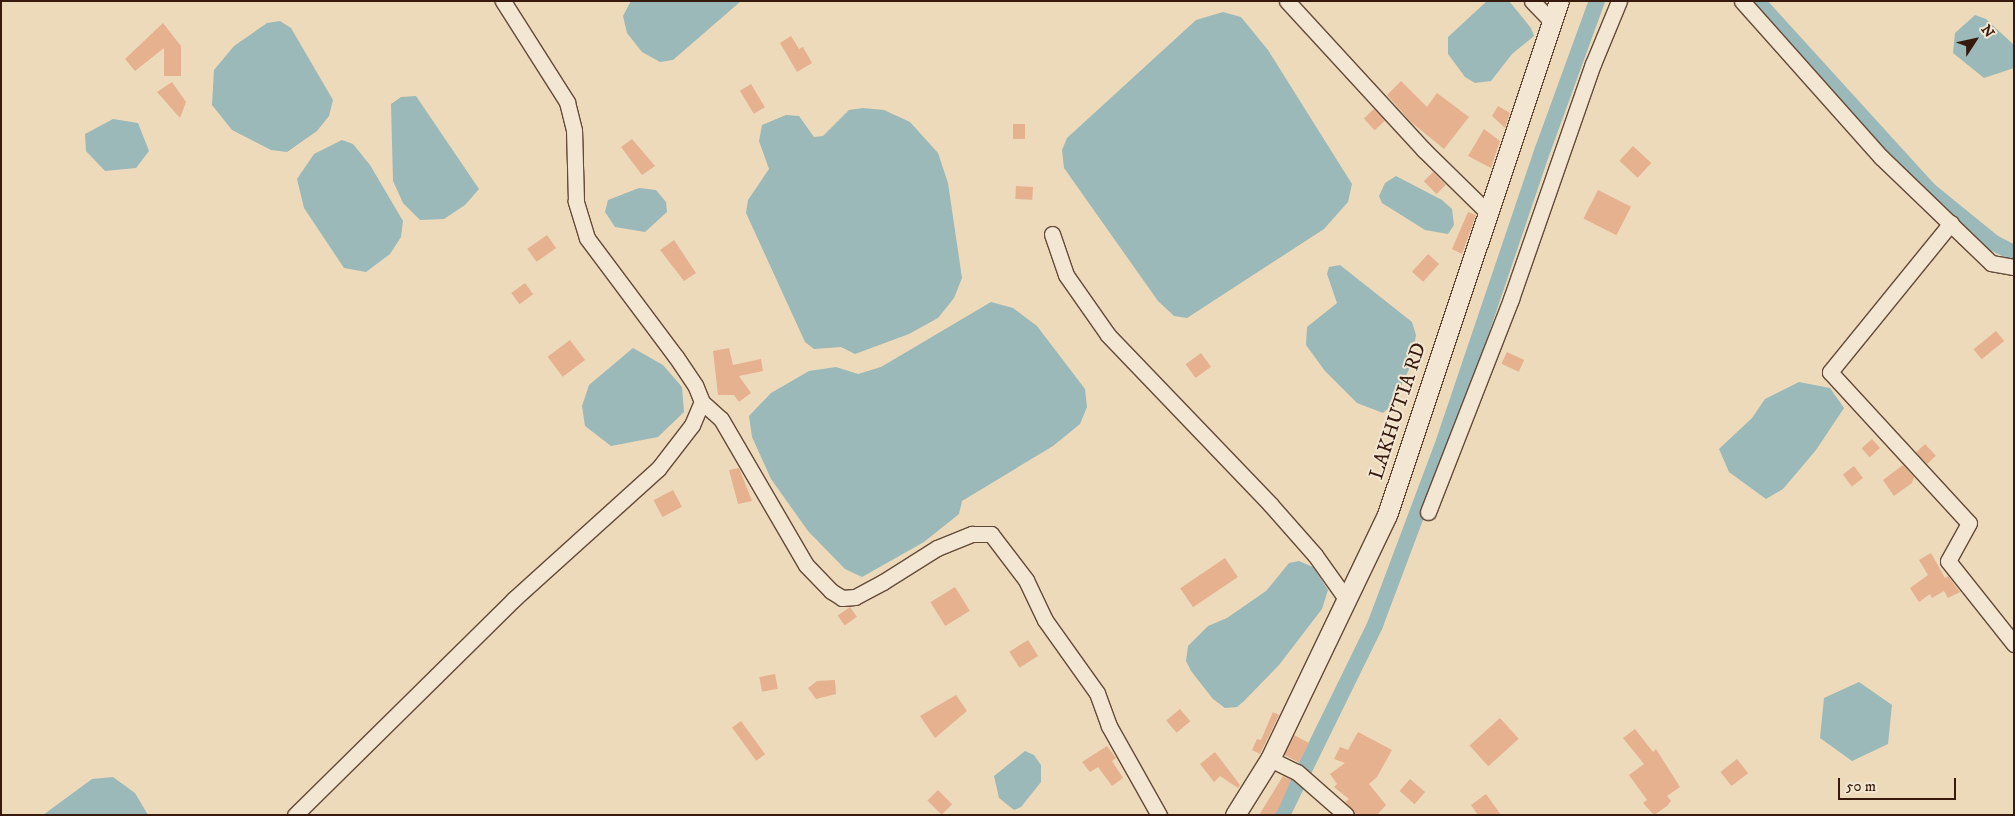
<!DOCTYPE html>
<html>
<head>
<meta charset="utf-8">
<style>
	body { margin:0 }
	#map { position:relative; width:2015px; height:816px; overflow:hidden; background:#eddabb; font-family:"IM FELL DW Pica",serif }
	div>[style] { position:absolute }
	.water>* { inset:0; background:#9bb9b8 }
	.canal>* { height:16px; margin:-8px; padding:0 8px; transform-origin:8px; border-radius:8px; background:#9bb9b8 }
	.building>* { inset:0; background:#e5b18f; transform-origin:0 0 }
	.roads { filter:drop-shadow(1px 0 #644a38) drop-shadow(-1px 0 #644a38) drop-shadow(0 1px #644a38) drop-shadow(0 -1px #644a38) }
	.minor>* { height:15px; margin:-7.5px; padding:0 7.5px; transform-origin:7.5px; border-radius:7.5px; background:#f3e7d3 }
	.tertiary>* { height:19px; margin:-9.5px; padding:0 9.5px; transform-origin:9.5px; border-radius:9.5px; background:#f3e7d3 }
	span { translate:-50% -50%; white-space:nowrap; text-align:center; line-height:1.15; -webkit-text-stroke:4px #f3e7d3; paint-order:stroke }
	.street-label { font-size:20px; color:#361a0d }
	.frame { position:absolute; inset:0; border:2px solid #361a0d; pointer-events:none }
	.north { position:absolute; left:1950px; top:15px; width:50px; height:50px; -webkit-text-stroke:4px #f3e7d3; paint-order:stroke; rotate:55deg; font-size:14px; font-weight:700; line-height:20px; text-align:center; color:#361a0d }
	.north::after { content:''; display:block; margin:auto; width:18px; height:22px; background:#361a0d; clip-path:polygon(50% 0,100% 100%,50% 72%,0 100%) }
	.scale { position:absolute; left:1838px; top:778px; width:118px; height:22px; box-sizing:border-box; border:2px solid #361a0d; border-top:0; padding-left:6px; font-size:15px; line-height:18px; white-space:nowrap; color:#361a0d; -webkit-text-stroke:4px #f3e7d3; paint-order:stroke }
</style>
</head>
<body>
<div id="map">
	<div class="water">
		<div style="clip-path:polygon(631px 1px,741px 1px,673px 60px,660px 62px,642px 52px,627px 33px,623px 16px)"></div>
		<div style="clip-path:polygon(1487px 1px,1509px 1px,1531px 28px,1534px 36px,1512px 54px,1491px 81px,1475px 83px,1465px 77px,1448px 54px,1448px 37px)"></div>
		<div style="clip-path:polygon(1223px 12px,1241px 17px,1268px 50px,1352px 184px,1348px 202px,1324px 229px,1187px 318px,1174px 316px,1158px 301px,1064px 168px,1062px 150px,1067px 138px,1196px 20px)"></div>
		<div style="clip-path:polygon(1975px 15px,1986px 19px,2014px 45px,2014px 68px,1984px 78px,1953px 53px,1955px 33px)"></div>
		<div style="clip-path:polygon(280px 21px,291px 28px,333px 100px,329px 116px,317px 131px,287px 152px,271px 150px,232px 130px,212px 105px,214px 70px,234px 46px,267px 23px)"></div>
		<div style="clip-path:polygon(416px 96px,479px 189px,465px 205px,444px 219px,420px 220px,403px 203px,393px 181px,391px 104px,401px 97px)"></div>
		<div style="clip-path:polygon(863px 108px,884px 110px,910px 122px,938px 153px,948px 183px,962px 278px,954px 298px,938px 318px,909px 334px,855px 354px,841px 347px,814px 349px,805px 342px,746px 213px,748px 200px,769px 169px,759px 141px,762px 125px,786px 115px,799px 116px,814px 137px,823px 136px,849px 110px)"></div>
		<div style="clip-path:polygon(113px 119px,138px 123px,149px 151px,136px 168px,105px 171px,86px 151px,85px 134px)"></div>
		<div style="clip-path:polygon(342px 140px,353px 144px,370px 165px,403px 221px,401px 237px,390px 254px,366px 272px,344px 268px,304px 208px,297px 179px,314px 154px)"></div>
		<div style="clip-path:polygon(1396px 176px,1442px 200px,1452px 209px,1454px 225px,1448px 234px,1425px 230px,1382px 203px,1379px 196px,1385px 183px)"></div>
		<div style="clip-path:polygon(639px 188px,656px 190px,666px 202px,667px 212px,645px 232px,615px 227px,605px 212px,608px 200px)"></div>
		<div style="clip-path:polygon(1340px 265px,1412px 322px,1416px 335px,1411px 365px,1392px 405px,1383px 413px,1357px 403px,1325px 371px,1306px 345px,1307px 327px,1337px 303px,1327px 274px,1329px 267px)"></div>
		<div style="clip-path:polygon(991px 302px,1013px 308px,1037px 326px,1085px 389px,1087px 407px,1080px 424px,1053px 446px,962px 501px,959px 514px,924px 542px,862px 577px,845px 569px,808px 531px,771px 479px,752px 437px,749px 416px,771px 393px,809px 371px,836px 367px,858px 374px,881px 367px)"></div>
		<div style="clip-path:polygon(633px 348px,663px 365px,682px 387px,684px 412px,658px 437px,611px 446px,585px 426px,582px 406px,589px 385px)"></div>
		<div style="clip-path:polygon(1799px 382px,1830px 388px,1844px 408px,1816px 450px,1783px 489px,1766px 499px,1729px 472px,1719px 449px,1752px 418px,1765px 399px)"></div>
		<div style="clip-path:polygon(1299px 561px,1313px 567px,1328px 590px,1322px 609px,1279px 665px,1244px 701px,1237px 707px,1225px 708px,1213px 699px,1191px 671px,1186px 661px,1188px 646px,1208px 626px,1227px 618px,1266px 591px,1289px 563px)"></div>
		<div style="clip-path:polygon(1859px 682px,1892px 705px,1888px 744px,1852px 761px,1820px 738px,1824px 698px)"></div>
		<div style="clip-path:polygon(1025px 751px,1034px 755px,1041px 765px,1041px 782px,1021px 807px,1014px 810px,999px 798px,994px 776px)"></div>
		<div style="clip-path:polygon(113px 777px,135px 793px,148px 815px,43px 815px,92px 779px)"></div>
	</div>
	<div class="canal">
		<div style="left:1757px;top:1px;width:257px;rotate:47.7deg"></div>
		<div style="left:1930px;top:191px;width:82px;rotate:39.1deg"></div>
		<div style="left:1994px;top:243px;width:22px;rotate:27deg"></div>
		<div style="left:1282px;top:815px;width:212px;rotate:-63.9deg"></div>
		<div style="left:1375px;top:625px;width:197px;rotate:-69.4deg"></div>
		<div style="left:1444px;top:441px;width:308px;rotate:-71.3deg"></div>
		<div style="left:1543px;top:149px;width:158px;rotate:-70deg"></div>
	</div>
	<div class="building">
		<div style="clip-path:polygon(163px 23px,181px 46px,181px 76px,164px 76px,164px 48px,135px 71px,125px 59px)"></div>
		<div style="clip-path:polygon(791px 36px,799px 49px,803px 47px,812px 63px,797px 72px,780px 43px)"></div>
		<div style="clip-path:polygon(1401px 81px,1427px 107px,1437px 93px,1469px 117px,1444px 149px,1411px 122px,1387px 95px)"></div>
		<div style="clip-path:polygon(172px 82px,186px 102px,180px 118px,157px 92px)"></div>
		<div style="left:751px;top:84px;width:27px;height:13px;rotate:59deg"></div>
		<div style="clip-path:polygon(1498px 106px,1510px 113px,1505px 128px,1492px 116px)"></div>
		<div style="left:1374px;top:109px;width:16px;height:14px;rotate:47deg"></div>
		<div style="left:1013px;top:124px;width:12px;height:15px"></div>
		<div style="clip-path:polygon(1484px 129px,1500px 141px,1491px 168px,1468px 156px)"></div>
		<div style="clip-path:polygon(632px 139px,655px 166px,642px 175px,621px 147px)"></div>
		<div style="left:1633px;top:146px;width:25px;height:20px;rotate:43deg"></div>
		<div style="left:1433px;top:172px;width:18px;height:13px;rotate:45deg"></div>
		<div style="left:1016px;top:186px;width:17px;height:13px;rotate:3deg"></div>
		<div style="left:1598px;top:190px;width:37px;height:32px;rotate:27deg"></div>
		<div style="clip-path:polygon(1468px 212px,1476px 215px,1462px 254px,1452px 249px)"></div>
		<div style="left:547px;top:235px;width:16px;height:24px;rotate:55deg"></div>
		<div style="clip-path:polygon(674px 240px,696px 273px,684px 281px,660px 250px)"></div>
		<div style="left:1428px;top:254px;width:15px;height:24px;rotate:42deg"></div>
		<div style="left:525px;top:283px;width:14px;height:17px;rotate:54deg"></div>
		<div style="left:1996px;top:331px;width:13px;height:29px;rotate:51deg"></div>
		<div style="left:570px;top:340px;width:25px;height:28px;rotate:53deg"></div>
		<div style="clip-path:polygon(729px 348px,733px 365px,761px 359px,763px 371px,739px 376px,751px 393px,739px 402px,734px 395px,718px 395px,713px 351px)"></div>
		<div style="left:1507px;top:352px;width:19px;height:13px;rotate:25deg"></div>
		<div style="left:1201px;top:353px;width:17px;height:19px;rotate:54deg"></div>
		<div style="left:1872px;top:439px;width:12px;height:14px;rotate:48deg"></div>
		<div style="left:1925px;top:444px;width:16px;height:12px;rotate:47deg"></div>
		<div style="clip-path:polygon(1903px 465px,1914px 477px,1912px 483px,1894px 496px,1883px 480px)"></div>
		<div style="left:1854px;top:466px;width:15px;height:14px;rotate:53deg"></div>
		<div style="clip-path:polygon(739px 468px,752px 501px,738px 504px,729px 470px)"></div>
		<div style="left:673px;top:490px;width:19px;height:22px;rotate:62deg"></div>
		<div style="clip-path:polygon(1931px 553px,1945px 578px,1948px 576px,1960px 592px,1948px 598px,1944px 591px,1932px 598px,1930px 594px,1919px 602px,1910px 588px,1928px 575px,1919px 560px)"></div>
		<div style="left:1225px;top:558px;width:23px;height:54px;rotate:56deg"></div>
		<div style="left:955px;top:587px;width:28px;height:29px;rotate:58deg"></div>
		<div style="left:850px;top:607px;width:12px;height:15px;rotate:55deg"></div>
		<div style="left:1028px;top:640px;width:19px;height:22px;rotate:58deg"></div>
		<div style="left:775px;top:674px;width:15px;height:16px;rotate:79deg"></div>
		<div style="clip-path:polygon(835px 680px,836px 694px,816px 699px,808px 688px,817px 681px)"></div>
		<div style="clip-path:polygon(956px 695px,967px 711px,935px 738px,920px 716px)"></div>
		<div style="left:1180px;top:709px;width:16px;height:18px;rotate:50deg"></div>
		<div style="clip-path:polygon(1273px 712px,1279px 715px,1260px 754px,1252px 750px,1257px 739px,1261px 740px)"></div>
		<div style="left:1500px;top:718px;width:28px;height:41px;rotate:48deg"></div>
		<div style="left:741px;top:721px;width:41px;height:11px;rotate:54deg"></div>
		<div style="clip-path:polygon(1635px 729px,1653px 752px,1656px 749px,1680px 787px,1667px 796px,1671px 801px,1667px 806px,1654px 815px,1643px 803px,1647px 800px,1629px 775px,1644px 764px,1623px 738px)"></div>
		<div style="clip-path:polygon(1358px 732px,1392px 750px,1377px 777px,1369px 784px,1386px 805px,1377px 815px,1355px 815px,1345px 802px,1349px 799px,1334px 787px,1337px 784px,1330px 774px,1345px 763px,1334px 759px,1340px 747px,1348px 750px)"></div>
		<div style="left:1294px;top:735px;width:17px;height:22px;rotate:28deg"></div>
		<div style="clip-path:polygon(1107px 746px,1116px 758px,1112px 761px,1123px 778px,1112px 786px,1098px 767px,1090px 772px,1082px 762px)"></div>
		<div style="clip-path:polygon(1215px 752px,1240px 785px,1238px 788px,1220px 776px,1214px 782px,1200px 764px)"></div>
		<div style="left:1737px;top:759px;width:18px;height:21px;rotate:52deg"></div>
		<div style="clip-path:polygon(1283px 776px,1291px 780px,1279px 808px,1274px 815px,1259px 815px)"></div>
		<div style="left:1410px;top:779px;width:20px;height:16px;rotate:41deg"></div>
		<div style="left:938px;top:790px;width:20px;height:15px;rotate:45deg"></div>
		<div style="clip-path:polygon(1486px 794px,1501px 815px,1478px 815px,1471px 805px)"></div>
	</div>
	<div class="roads">
		<div class="minor">
			<div style="left:1287px;top:1px;width:202px;rotate:47.4deg"></div>
			<div style="left:1424px;top:150px;width:88px;rotate:44.5deg"></div>
			<div style="left:1532px;top:1px;width:29px;rotate:46deg"></div>
			<div style="left:1742px;top:1px;width:209px;rotate:48.3deg"></div>
			<div style="left:1881px;top:157px;width:153px;rotate:43.9deg"></div>
			<div style="left:1991px;top:263px;width:23px;rotate:10deg"></div>
			<div style="left:1951px;top:223px;width:192px;rotate:129.1deg"></div>
			<div style="left:1830px;top:372px;width:205px;rotate:47.4deg"></div>
			<div style="left:1969px;top:523px;width:43px;rotate:118.9deg"></div>
			<div style="left:1948px;top:561px;width:106px;rotate:51.5deg"></div>
			<div style="left:1052px;top:234px;width:43px;rotate:71.1deg"></div>
			<div style="left:1066px;top:275px;width:73px;rotate:55deg"></div>
			<div style="left:1108px;top:335px;width:234px;rotate:46.2deg"></div>
			<div style="left:1270px;top:504px;width:68px;rotate:48.6deg"></div>
			<div style="left:1315px;top:555px;width:55px;rotate:54.6deg"></div>
			<div style="left:702px;top:402px;width:25px;rotate:42deg"></div>
			<div style="left:721px;top:419px;width:169px;rotate:59.8deg"></div>
			<div style="left:806px;top:565px;width:36px;rotate:46deg"></div>
			<div style="left:831px;top:591px;width:13px;rotate:32deg"></div>
			<div style="left:842px;top:598px;width:13px;rotate:-4deg"></div>
			<div style="left:855px;top:597px;width:32px;rotate:-28deg"></div>
			<div style="left:883px;top:582px;width:64px;rotate:-32.2deg"></div>
			<div style="left:937px;top:548px;width:38px;rotate:-22deg"></div>
			<div style="left:972px;top:534px;width:19px"></div>
			<div style="left:991px;top:534px;width:58px;rotate:52.7deg"></div>
			<div style="left:1026px;top:580px;width:44px;rotate:64.6deg"></div>
			<div style="left:1045px;top:620px;width:90px;rotate:54.5deg"></div>
			<div style="left:1097px;top:693px;width:35px;rotate:70deg"></div>
			<div style="left:1109px;top:726px;width:102px;rotate:60.7deg"></div>
			<div style="left:1428px;top:512px;width:229px;rotate:-68.7deg"></div>
			<div style="left:1511px;top:299px;width:249px;rotate:-70.8deg"></div>
			<div style="left:1593px;top:64px;width:68px;rotate:-67.6deg"></div>
			<div style="left:1270px;top:759px;width:30px;rotate:26deg"></div>
			<div style="left:1297px;top:772px;width:65px;rotate:41.3deg"></div>
			<div style="left:295px;top:815px;width:308px;rotate:-44.6deg"></div>
			<div style="left:514px;top:599px;width:194px;rotate:-42.1deg"></div>
			<div style="left:658px;top:469px;width:56px;rotate:-52.3deg"></div>
			<div style="left:692px;top:425px;width:25px;rotate:-67deg"></div>
			<div style="left:702px;top:402px;width:18px;rotate:-112deg"></div>
			<div style="left:695px;top:385px;width:34px;rotate:-124deg"></div>
			<div style="left:676px;top:357px;width:149px;rotate:-126.8deg"></div>
			<div style="left:587px;top:238px;width:39px;rotate:-107deg"></div>
			<div style="left:576px;top:201px;width:71px;rotate:-91.6deg"></div>
			<div style="left:574px;top:130px;width:29px;rotate:-104deg"></div>
			<div style="left:567px;top:102px;width:120px;rotate:-122.4deg"></div>
		</div>
		<div class="tertiary">
			<div style="left:1235px;top:815px;width:66px;rotate:-58deg"></div>
			<div style="left:1270px;top:759px;width:271px;rotate:-64.4deg"></div>
			<div style="left:1387px;top:515px;width:542px;rotate:-71.5deg"></div>
		</div>
	</div>
	<div class="street-label">
		<span style="left:1398px;top:411px;rotate:-72deg">LAKHUTIA RD</span>
	</div>
	<div class="frame"></div>
	<div class="north">N</div>
	<div class="scale">50 m</div>
</div>
</body>
</html>
